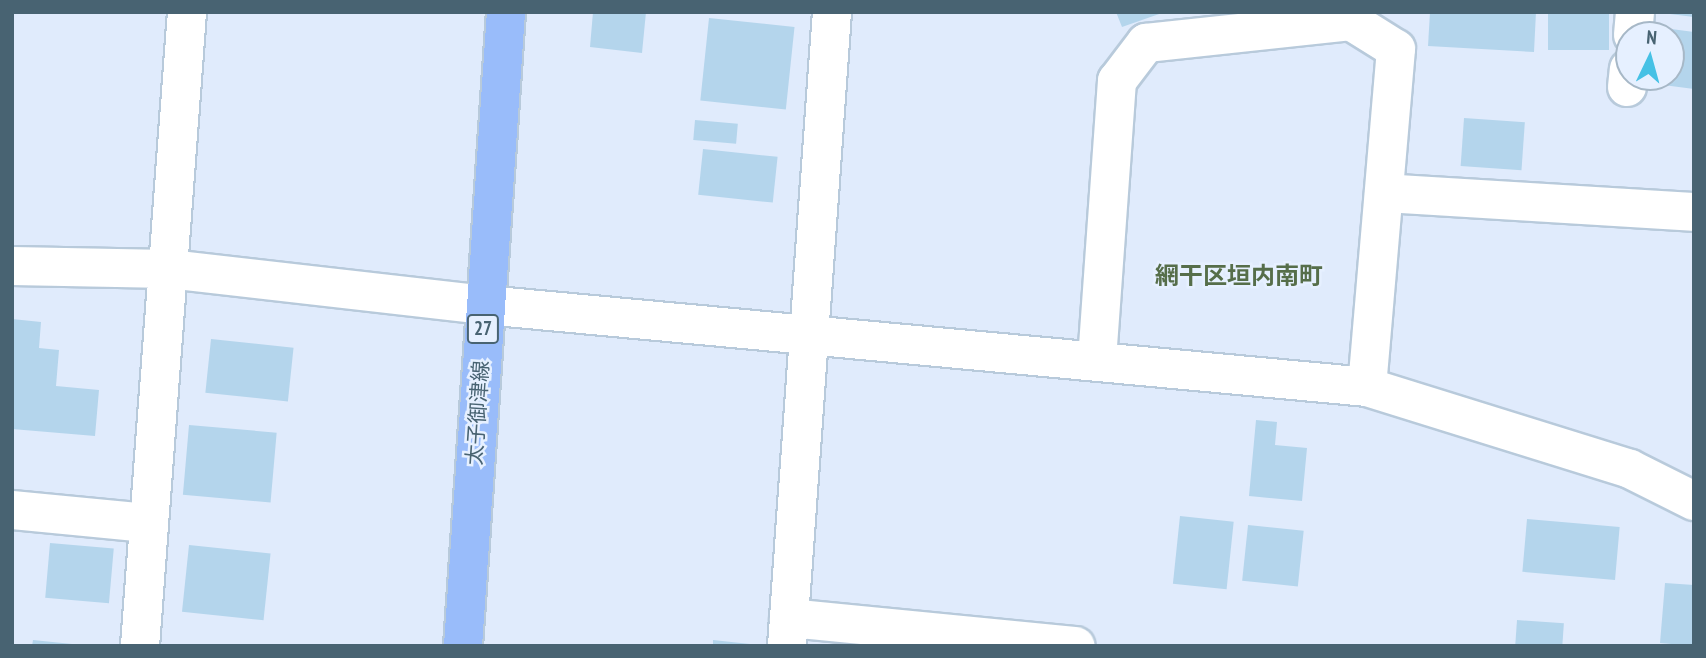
<!DOCTYPE html>
<html>
<head>
<meta charset="utf-8">
<style>
	body { margin:0 }
	#map { position:relative; width:1706px; height:658px; overflow:hidden; background:#e0ebfc; font-family:"PT Sans Narrow","Noto Sans JP",sans-serif }
	div>[style] { position:absolute }
	.building>* { inset:0; background:#b4d5ec; transform-origin:0 0 }
	.roads { filter:drop-shadow(2px 0 #b8cadb) drop-shadow(-2px 0 #b8cadb) drop-shadow(0 2px #b8cadb) drop-shadow(0 -2px #b8cadb) }
	.street>* { height:38px; margin:-19px; padding:0 19px; transform-origin:19px; border-radius:19px; background:#fff }
	.secondary>* { height:38px; margin:-19px; padding:0 19px; transform-origin:19px; border-radius:19px; background:#fff }
	.primary>* { height:38px; margin:-19px; padding:0 19px; transform-origin:19px; border-radius:19px; background:#99bcfa }
	span { translate:-50% -50%; white-space:nowrap; text-align:center; line-height:1.15; -webkit-text-stroke:5px #e6f0ff; paint-order:stroke }
	.shield-label span { padding:2px 5px; background:#e6f0ff; border:2px solid; border-radius:5px; -webkit-text-stroke-width:0 }
	.shield-label { font-size:19px; color:#486372; font-weight:700 }
	.street-label { font-size:21px; color:#486372 }
	.quarter-label { font-size:24px; color:#566e4a; font-weight:700 }
	.frame { position:absolute; inset:0; border:14px solid #486372; pointer-events:none }
	.north { position:absolute; left:1615px; top:21px; width:70px; height:70px; box-sizing:border-box; background:#e6f0ff; border:2px solid #a7b8c7; border-radius:50%; rotate:5deg; font-size:19px; font-weight:700; line-height:28px; text-align:center; color:#486372 }
	.north::after { content:''; display:block; margin:auto; width:24px; height:32px; background:#46c1e5; clip-path:polygon(50% 0,100% 100%,50% 72%,0 100%) }
</style>
</head>
<body>
<div id="map">
	<div class="building">
		<div style="clip-path:polygon(593px 12px,646px 12px,642px 53px,590px 47px)"></div>
		<div style="clip-path:polygon(1116px 12px,1162px 12px,1162px 13px,1122px 27px)"></div>
		<div style="clip-path:polygon(1430px 12px,1536px 12px,1534px 52px,1428px 46px)"></div>
		<div style="left:1548px;top:12px;width:61px;height:38px"></div>
		<div style="clip-path:polygon(1670px 12px,1694px 12px,1694px 17px,1670px 14px)"></div>
		<div style="left:709px;top:18px;width:86px;height:83px;rotate:6deg"></div>
		<div style="clip-path:polygon(1656px 27px,1694px 32px,1694px 89px,1648px 83px,1649px 77px,1671px 77px,1671px 35px,1655px 35px)"></div>
		<div style="left:1464px;top:118px;width:61px;height:48px;rotate:4deg"></div>
		<div style="left:695px;top:120px;width:43px;height:20px;rotate:5deg"></div>
		<div style="left:703px;top:149px;width:75px;height:46px;rotate:6deg"></div>
		<div style="clip-path:polygon(12px 319px,41px 322px,39px 348px,59px 350px,56px 386px,99px 390px,95px 436px,12px 429px)"></div>
		<div style="left:211px;top:339px;width:83px;height:54px;rotate:6deg"></div>
		<div style="clip-path:polygon(1256px 420px,1277px 422px,1275px 445px,1307px 448px,1302px 501px,1249px 496px)"></div>
		<div style="left:189px;top:425px;width:88px;height:70px;rotate:5deg"></div>
		<div style="left:1180px;top:516px;width:54px;height:68px;rotate:6deg"></div>
		<div style="left:1527px;top:519px;width:93px;height:53px;rotate:5deg"></div>
		<div style="left:1248px;top:525px;width:56px;height:56px;rotate:6deg"></div>
		<div style="left:50px;top:543px;width:64px;height:55px;rotate:5deg"></div>
		<div style="left:189px;top:545px;width:82px;height:67px;rotate:6deg"></div>
		<div style="clip-path:polygon(1665px 583px,1694px 585px,1694px 646px,1660px 643px)"></div>
		<div style="left:1517px;top:620px;width:47px;height:26px;rotate:4deg"></div>
		<div style="clip-path:polygon(33px 640px,72px 644px,72px 646px,32px 646px)"></div>
		<div style="clip-path:polygon(713px 640px,750px 644px,750px 646px,713px 646px)"></div>
	</div>
	<div class="roads">
		<div class="street">
			<div style="left:1633px;top:35px;width:23px;rotate:-85deg"></div>
			<div style="left:1627px;top:87px;width:18px;rotate:-84deg"></div>
			<div style="left:1384px;top:193px;width:311px;rotate:3.5deg"></div>
			<div style="left:1097px;top:360px;width:280px;rotate:-85.9deg"></div>
			<div style="left:1117px;top:81px;width:48px;rotate:-52.7deg"></div>
			<div style="left:1146px;top:43px;width:206px;rotate:-6.1deg"></div>
			<div style="left:1351px;top:21px;width:53px;rotate:31.9deg"></div>
			<div style="left:1396px;top:49px;width:339px;rotate:94.9deg"></div>
			<div style="left:12px;top:510px;width:135px;rotate:5.5deg"></div>
			<div style="left:789px;top:618px;width:288px;rotate:5.6deg"></div>
			<div style="left:140px;top:646px;width:636px;rotate:-85.76deg"></div>
			<div style="left:787px;top:646px;width:636px;rotate:-85.94deg"></div>
		</div>
		<div class="secondary">
			<div style="left:12px;top:266px;width:157px;rotate:1.1deg"></div>
			<div style="left:169px;top:269px;width:318px;rotate:6.5deg"></div>
			<div style="left:485px;top:305px;width:886px;rotate:5.31deg"></div>
			<div style="left:1367px;top:387px;width:275px;rotate:17.3deg"></div>
			<div style="left:1630px;top:469px;width:72px;rotate:26.6deg"></div>
		</div>
		<div class="primary">
			<div style="left:463px;top:646px;width:635px;rotate:-86.12deg"></div>
		</div>
	</div>
	<div class="shield-label">
		<span style="left:483px;top:329px">27</span>
	</div>
	<div class="street-label">
		<span style="left:478px;top:413px;rotate:-86deg">太子御津線</span>
	</div>
	<div class="quarter-label">
		<span style="left:1239px;top:276px">網干区垣内南町</span>
	</div>
	<div class="frame"></div>
	<div class="north">N</div>
</div>
</body>
</html>
